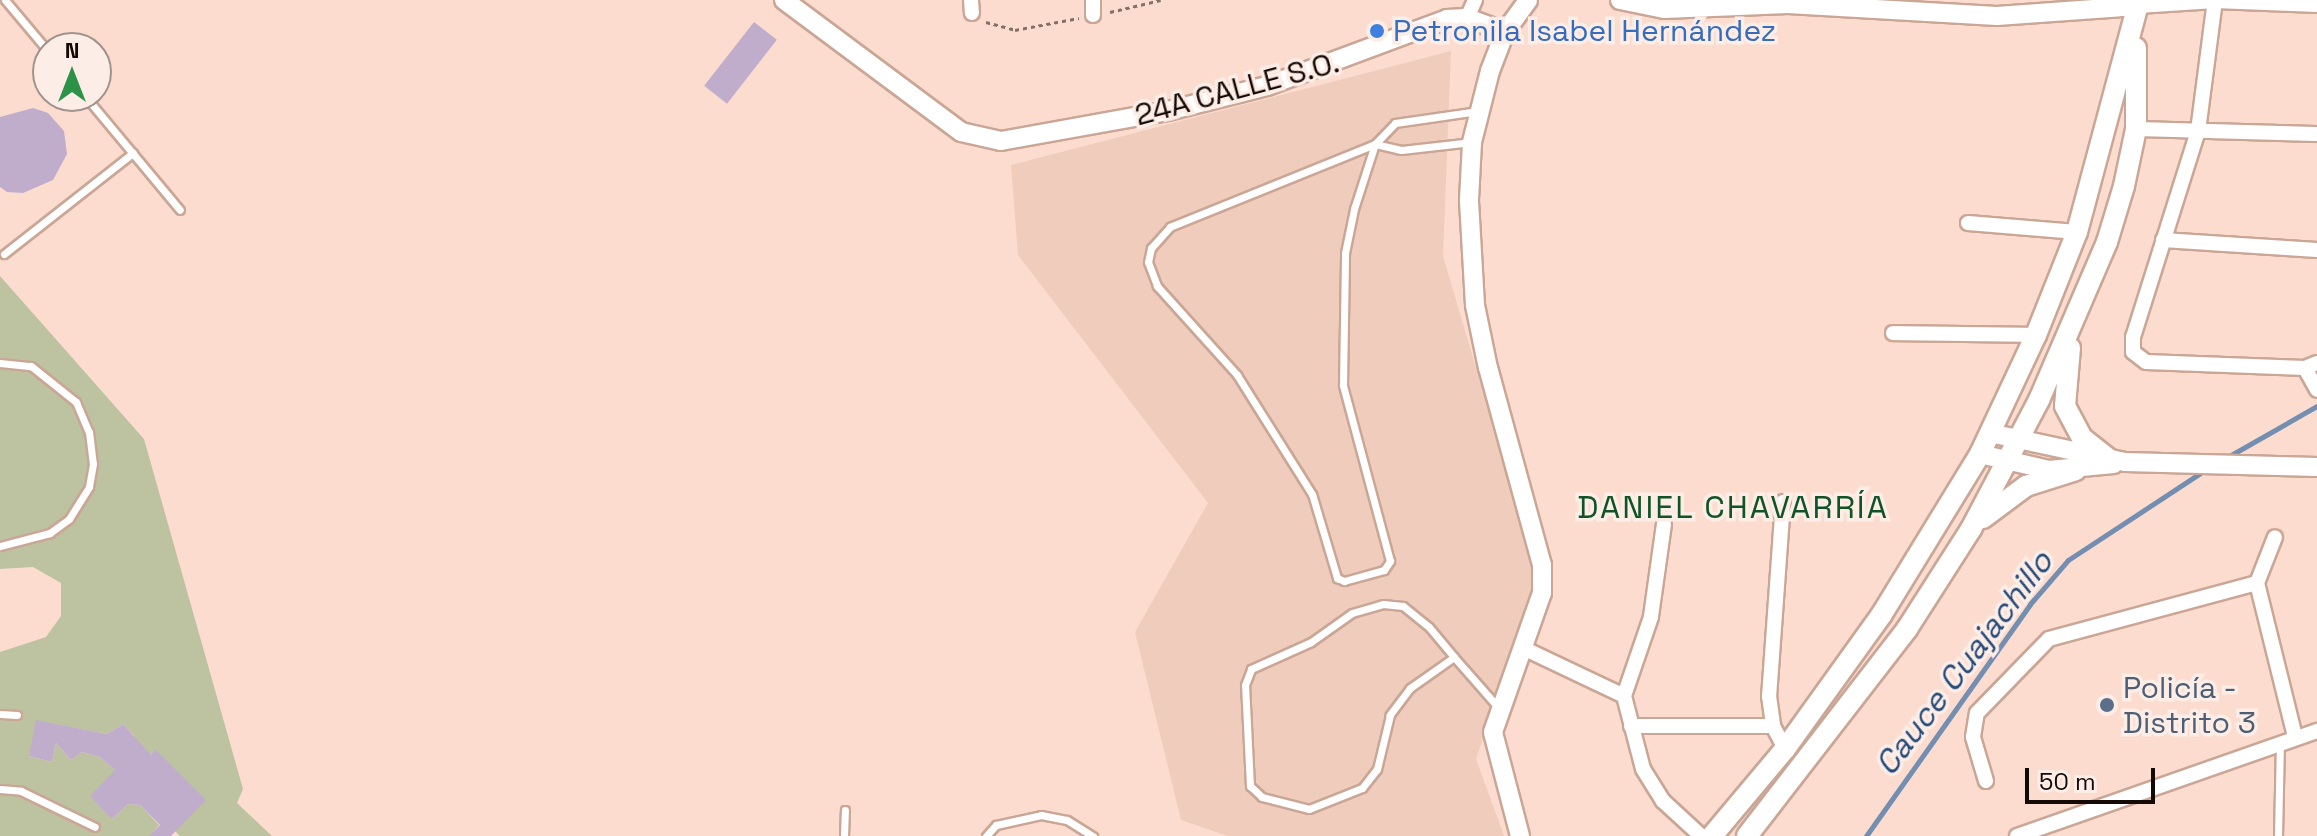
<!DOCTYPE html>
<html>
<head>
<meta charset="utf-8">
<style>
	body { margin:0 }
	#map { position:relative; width:2317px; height:836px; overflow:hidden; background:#fbdccf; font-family:"Space Grotesk",sans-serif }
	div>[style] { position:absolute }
	.built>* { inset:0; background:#f0ccbc }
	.green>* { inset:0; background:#bdc3a1 }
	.stream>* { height:5px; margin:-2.5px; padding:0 2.5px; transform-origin:2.5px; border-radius:2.5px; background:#738eb0 }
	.building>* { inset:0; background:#c0adcc; transform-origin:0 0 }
	.path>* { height:3px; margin-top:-1.5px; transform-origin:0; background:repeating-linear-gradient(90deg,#857068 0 4px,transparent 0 8px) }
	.roads { filter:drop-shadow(2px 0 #caa696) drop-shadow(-2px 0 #caa696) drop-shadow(0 2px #caa696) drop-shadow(0 -2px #caa696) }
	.service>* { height:7px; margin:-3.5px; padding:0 3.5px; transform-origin:3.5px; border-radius:3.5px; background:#fff }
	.minor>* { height:14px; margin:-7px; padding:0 7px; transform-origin:7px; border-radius:7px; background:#fff }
	.tertiary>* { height:18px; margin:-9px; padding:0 9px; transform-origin:9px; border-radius:9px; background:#fff }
	.secondary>* { height:20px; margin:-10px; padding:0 10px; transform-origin:10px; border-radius:10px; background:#fff }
	.dots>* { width:22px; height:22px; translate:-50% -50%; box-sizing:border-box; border:4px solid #fdede7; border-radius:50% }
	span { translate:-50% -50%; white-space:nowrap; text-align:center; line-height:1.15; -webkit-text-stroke:7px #fdede7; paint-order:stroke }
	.shop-label { font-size:30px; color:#366cbe }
	.left { translate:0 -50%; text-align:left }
	.street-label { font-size:30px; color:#150905 }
	.service-label { font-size:30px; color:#4e5e75 }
	.neighbourhood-label { font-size:32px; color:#105325; letter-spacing:2px }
	.water-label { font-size:32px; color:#234a79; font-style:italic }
	.north { position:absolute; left:32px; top:32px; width:80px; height:80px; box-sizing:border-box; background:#fdede7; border:2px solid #a0928d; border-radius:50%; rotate:0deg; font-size:22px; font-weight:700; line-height:32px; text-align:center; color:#150905 }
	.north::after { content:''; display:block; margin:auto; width:28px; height:36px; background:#2b9248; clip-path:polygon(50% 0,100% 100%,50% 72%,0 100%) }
	.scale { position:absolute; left:2025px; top:768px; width:130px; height:36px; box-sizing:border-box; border:4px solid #150905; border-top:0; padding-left:10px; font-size:24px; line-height:28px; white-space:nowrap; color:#150905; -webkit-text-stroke:6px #fdede7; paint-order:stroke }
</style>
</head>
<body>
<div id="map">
	<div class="built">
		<div style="clip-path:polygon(1451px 51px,1443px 256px,1538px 578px,1476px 759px,1504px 836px,1228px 836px,1181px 820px,1135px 632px,1208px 503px,1018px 255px,1011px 165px)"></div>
	</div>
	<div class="green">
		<div style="clip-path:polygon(0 276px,144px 439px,243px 789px,237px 803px,272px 836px,180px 836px,169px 825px,155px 750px,147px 759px,128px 743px,134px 736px,123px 724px,107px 734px,39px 721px,29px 756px,52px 762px,56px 743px,71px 760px,82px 752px,100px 757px,115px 770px,112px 819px,128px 804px,140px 805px,159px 825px,150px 836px,0 836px,0 652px,46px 637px,61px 616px,61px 583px,33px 567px,0 569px)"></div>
	</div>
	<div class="stream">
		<div style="left:2224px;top:459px;width:107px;rotate:-29.7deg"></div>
		<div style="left:1866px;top:836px;width:284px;rotate:-54.7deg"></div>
		<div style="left:2030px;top:604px;width:58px;rotate:-49.2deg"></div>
		<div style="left:2068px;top:560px;width:164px;rotate:-33.3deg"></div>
	</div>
	<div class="building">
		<div style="left:754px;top:22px;width:29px;height:81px;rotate:38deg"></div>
		<div style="clip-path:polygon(33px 108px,48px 113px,64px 131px,67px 154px,53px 180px,23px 193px,7px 192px,0 187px,0 117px)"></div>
		<div style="clip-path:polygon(36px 720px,107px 734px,123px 724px,151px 755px,155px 749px,206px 800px,171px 836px,149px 836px,160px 825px,140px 805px,128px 804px,112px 819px,90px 796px,115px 770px,100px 757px,82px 752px,71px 760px,56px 743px,52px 762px,29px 756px)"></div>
	</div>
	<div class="path">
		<div style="left:1110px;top:12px;width:52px;rotate:-13.2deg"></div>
		<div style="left:986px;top:22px;width:30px;rotate:15deg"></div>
		<div style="left:1015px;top:30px;width:65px;rotate:-10.6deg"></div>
	</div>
	<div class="roads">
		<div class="service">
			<div style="left:5px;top:0;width:67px;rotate:49.9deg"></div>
			<div style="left:85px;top:96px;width:148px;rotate:50.2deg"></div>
			<div style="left:1472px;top:142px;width:71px;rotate:173.6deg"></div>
			<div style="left:1401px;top:150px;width:27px;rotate:-167deg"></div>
			<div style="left:1375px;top:144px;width:221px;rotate:158deg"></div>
			<div style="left:1170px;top:227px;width:28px;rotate:132deg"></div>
			<div style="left:1151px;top:248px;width:14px;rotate:102deg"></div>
			<div style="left:1148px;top:262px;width:26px;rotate:69deg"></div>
			<div style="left:1157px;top:286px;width:120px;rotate:48deg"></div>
			<div style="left:1237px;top:375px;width:141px;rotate:57.8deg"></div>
			<div style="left:1312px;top:494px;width:88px;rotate:73.4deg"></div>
			<div style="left:1337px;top:578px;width:8px;rotate:23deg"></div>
			<div style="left:1344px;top:581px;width:41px;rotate:-15.4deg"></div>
			<div style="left:1384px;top:570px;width:11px;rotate:-56deg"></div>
			<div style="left:1390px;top:561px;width:182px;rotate:-105deg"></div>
			<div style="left:1343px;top:385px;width:132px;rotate:-89.1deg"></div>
			<div style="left:1345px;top:253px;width:45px;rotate:-78.4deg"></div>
			<div style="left:1354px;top:209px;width:68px;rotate:-72.1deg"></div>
			<div style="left:1375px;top:144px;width:29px;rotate:-46deg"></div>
			<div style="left:1395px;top:123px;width:84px;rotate:-8.2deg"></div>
			<div style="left:4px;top:254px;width:164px;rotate:-38.1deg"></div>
			<div style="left:0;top:363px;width:31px;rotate:6deg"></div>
			<div style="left:31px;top:366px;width:58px;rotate:38.7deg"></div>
			<div style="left:76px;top:402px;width:33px;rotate:67deg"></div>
			<div style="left:89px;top:432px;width:32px;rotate:83deg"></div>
			<div style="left:93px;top:464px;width:23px;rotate:100deg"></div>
			<div style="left:89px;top:487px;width:38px;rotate:122deg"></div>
			<div style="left:69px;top:519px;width:24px;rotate:144deg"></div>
			<div style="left:50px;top:533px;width:52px;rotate:165.4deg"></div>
			<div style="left:1454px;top:657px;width:54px;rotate:144.8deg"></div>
			<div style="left:1410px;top:688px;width:34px;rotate:127deg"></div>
			<div style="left:1390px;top:715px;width:56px;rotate:103.5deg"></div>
			<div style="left:1377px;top:769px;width:24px;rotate:128deg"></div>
			<div style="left:1362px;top:788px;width:57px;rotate:158.4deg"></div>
			<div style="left:1309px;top:809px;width:49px;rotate:-165.7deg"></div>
			<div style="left:1262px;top:797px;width:16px;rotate:-137deg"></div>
			<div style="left:1250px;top:786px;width:101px;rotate:-92.8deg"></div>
			<div style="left:1245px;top:685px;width:17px;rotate:-69deg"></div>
			<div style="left:1251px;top:669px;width:66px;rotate:-24.2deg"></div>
			<div style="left:1311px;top:642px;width:50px;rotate:-35.3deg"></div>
			<div style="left:1352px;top:613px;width:32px;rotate:-16deg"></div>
			<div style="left:1383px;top:604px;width:20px;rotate:6deg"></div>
			<div style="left:1403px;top:606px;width:33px;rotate:39deg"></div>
			<div style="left:1429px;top:627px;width:39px;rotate:50deg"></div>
			<div style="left:1454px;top:657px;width:67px;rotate:48.7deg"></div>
			<div style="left:0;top:714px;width:17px;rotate:3deg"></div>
			<div style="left:0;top:789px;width:21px;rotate:5deg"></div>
			<div style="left:21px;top:791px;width:82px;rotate:25.9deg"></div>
			<div style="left:844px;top:836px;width:26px;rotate:-88deg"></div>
			<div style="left:986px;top:836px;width:15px;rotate:-48deg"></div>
			<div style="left:996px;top:825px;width:46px;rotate:-12.5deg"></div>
			<div style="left:1041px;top:815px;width:26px;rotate:11deg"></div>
			<div style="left:1067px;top:820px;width:31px;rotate:32deg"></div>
			<div style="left:2278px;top:836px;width:94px;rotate:-88.8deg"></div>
		</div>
		<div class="minor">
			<div style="left:971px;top:0;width:13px;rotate:86deg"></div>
			<div style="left:1093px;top:0;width:15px;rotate:90deg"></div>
			<div style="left:2215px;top:0;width:132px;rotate:97.4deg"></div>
			<div style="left:2198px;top:131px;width:216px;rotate:107.5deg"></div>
			<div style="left:2133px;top:337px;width:15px;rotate:90deg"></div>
			<div style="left:2133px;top:352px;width:16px;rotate:38deg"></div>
			<div style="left:2146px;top:362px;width:159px;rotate:2.2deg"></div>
			<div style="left:2305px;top:368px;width:13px;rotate:-23deg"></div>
			<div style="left:2138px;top:6px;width:77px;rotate:-3.7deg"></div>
			<div style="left:2215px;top:1px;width:102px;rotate:2.2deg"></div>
			<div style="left:1467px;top:18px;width:20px;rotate:-66deg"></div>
			<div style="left:2136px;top:129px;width:181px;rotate:1.6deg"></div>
			<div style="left:1968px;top:223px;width:109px;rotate:4.7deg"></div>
			<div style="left:2163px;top:240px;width:154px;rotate:3.7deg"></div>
			<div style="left:1893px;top:333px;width:143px;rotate:0.8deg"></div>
			<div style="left:2305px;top:368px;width:25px;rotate:61deg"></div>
			<div style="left:1783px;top:502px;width:195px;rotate:94.1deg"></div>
			<div style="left:1769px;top:696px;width:30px;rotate:82deg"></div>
			<div style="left:1773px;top:726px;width:26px;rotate:62deg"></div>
			<div style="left:1664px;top:524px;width:94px;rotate:98deg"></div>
			<div style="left:1651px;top:617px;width:83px;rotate:108.9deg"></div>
			<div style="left:1624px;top:696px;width:75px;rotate:75.4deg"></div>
			<div style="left:1643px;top:769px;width:38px;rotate:58deg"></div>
			<div style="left:1663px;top:801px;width:52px;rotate:42.6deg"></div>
			<div style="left:2257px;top:583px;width:159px;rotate:76.1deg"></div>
			<div style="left:1523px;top:648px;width:112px;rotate:25.4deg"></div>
			<div style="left:1631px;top:726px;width:142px"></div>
			<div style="left:1986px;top:781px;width:46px;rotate:-106.5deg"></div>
			<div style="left:1973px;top:737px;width:24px;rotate:-81deg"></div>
			<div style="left:1977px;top:713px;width:103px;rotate:-45.8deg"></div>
			<div style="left:2049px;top:639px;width:215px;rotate:-15.1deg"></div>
			<div style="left:2257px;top:583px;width:49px;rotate:-68.6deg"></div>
			<div style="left:2017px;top:836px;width:318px;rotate:-19.3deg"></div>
		</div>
		<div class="tertiary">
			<div style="left:784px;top:0;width:221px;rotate:36.7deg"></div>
			<div style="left:961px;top:132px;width:41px;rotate:12.7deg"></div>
			<div style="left:1001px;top:141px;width:170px;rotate:-10.2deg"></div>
			<div style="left:1168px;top:111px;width:102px;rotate:-14.2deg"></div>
			<div style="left:1267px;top:86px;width:192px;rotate:-20.4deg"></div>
			<div style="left:1447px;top:19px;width:20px;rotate:-3deg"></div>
			<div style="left:1467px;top:18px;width:40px;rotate:20.2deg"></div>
			<div style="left:1620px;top:0;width:45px;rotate:11.6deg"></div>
			<div style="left:1664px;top:9px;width:124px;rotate:-2.3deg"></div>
			<div style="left:1788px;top:4px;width:209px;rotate:3.3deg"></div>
			<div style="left:1997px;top:16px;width:141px;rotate:-4.1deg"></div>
			<div style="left:1990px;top:433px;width:138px;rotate:12.1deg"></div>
			<div style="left:2125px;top:462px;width:192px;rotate:1.5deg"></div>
			<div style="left:1980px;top:454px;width:71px;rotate:13.1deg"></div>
			<div style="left:2049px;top:470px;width:65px;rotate:-5.3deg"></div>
			<div style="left:1520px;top:836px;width:107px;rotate:-104.6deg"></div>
			<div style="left:1493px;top:732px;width:147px;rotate:-70.6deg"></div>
			<div style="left:1542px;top:593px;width:28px;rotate:-90deg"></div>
			<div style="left:1542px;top:565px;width:204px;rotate:-105.3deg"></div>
			<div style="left:1488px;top:368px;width:64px;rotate:-101.7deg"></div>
			<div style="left:1475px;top:305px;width:105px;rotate:-93.3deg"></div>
			<div style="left:1469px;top:200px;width:58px;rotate:-87deg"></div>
			<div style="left:1472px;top:142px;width:73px;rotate:-75.8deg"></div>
			<div style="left:1490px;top:71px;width:42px;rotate:-69deg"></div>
			<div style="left:1505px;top:32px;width:39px;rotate:-54deg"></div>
		</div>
		<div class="secondary">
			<div style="left:2070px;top:348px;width:58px;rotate:94.9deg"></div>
			<div style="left:2065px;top:406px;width:36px;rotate:62deg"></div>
			<div style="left:2082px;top:438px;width:33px;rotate:38deg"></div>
			<div style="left:1983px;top:518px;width:54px;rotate:-36.7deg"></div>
			<div style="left:2026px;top:486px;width:52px;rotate:-17.7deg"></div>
			<div style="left:1712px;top:836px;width:114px;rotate:-50deg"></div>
			<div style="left:1785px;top:749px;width:166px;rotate:-54.3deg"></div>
			<div style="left:1882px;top:614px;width:188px;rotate:-58.5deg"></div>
			<div style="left:1980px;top:454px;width:132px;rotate:-64.8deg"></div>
			<div style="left:2036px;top:335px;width:111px;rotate:-68.3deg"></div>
			<div style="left:2077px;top:232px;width:240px;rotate:-75deg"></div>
			<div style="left:1747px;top:836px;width:262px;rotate:-52.3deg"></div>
			<div style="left:1907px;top:629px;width:119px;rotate:-57.4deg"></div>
			<div style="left:1971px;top:529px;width:146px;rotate:-62.2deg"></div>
			<div style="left:2039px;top:400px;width:172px;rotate:-66.7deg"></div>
			<div style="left:2107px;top:242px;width:59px;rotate:-73.1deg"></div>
			<div style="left:2124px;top:186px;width:58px;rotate:-78.1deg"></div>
			<div style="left:2136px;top:129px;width:81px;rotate:-90deg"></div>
		</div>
	</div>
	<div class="dots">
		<div style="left:1377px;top:31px;background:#3f7fe0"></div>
		<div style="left:2107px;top:705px;background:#5c6f8a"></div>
	</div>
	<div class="shop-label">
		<span class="left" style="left:1393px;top:31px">Petronila Isabel Hernández</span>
	</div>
	<div class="street-label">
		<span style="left:1237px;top:89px;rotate:-15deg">24A CALLE S.O.</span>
	</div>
	<div class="service-label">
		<span class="left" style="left:2123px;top:705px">Policía -<br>Distrito 3</span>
	</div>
	<div class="neighbourhood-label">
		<span style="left:1733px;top:507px">DANIEL CHAVARRÍA</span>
	</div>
	<div class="water-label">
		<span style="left:1964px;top:663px;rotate:-53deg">Cauce Cuajachillo</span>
	</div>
	<div class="north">N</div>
	<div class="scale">50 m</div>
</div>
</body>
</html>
